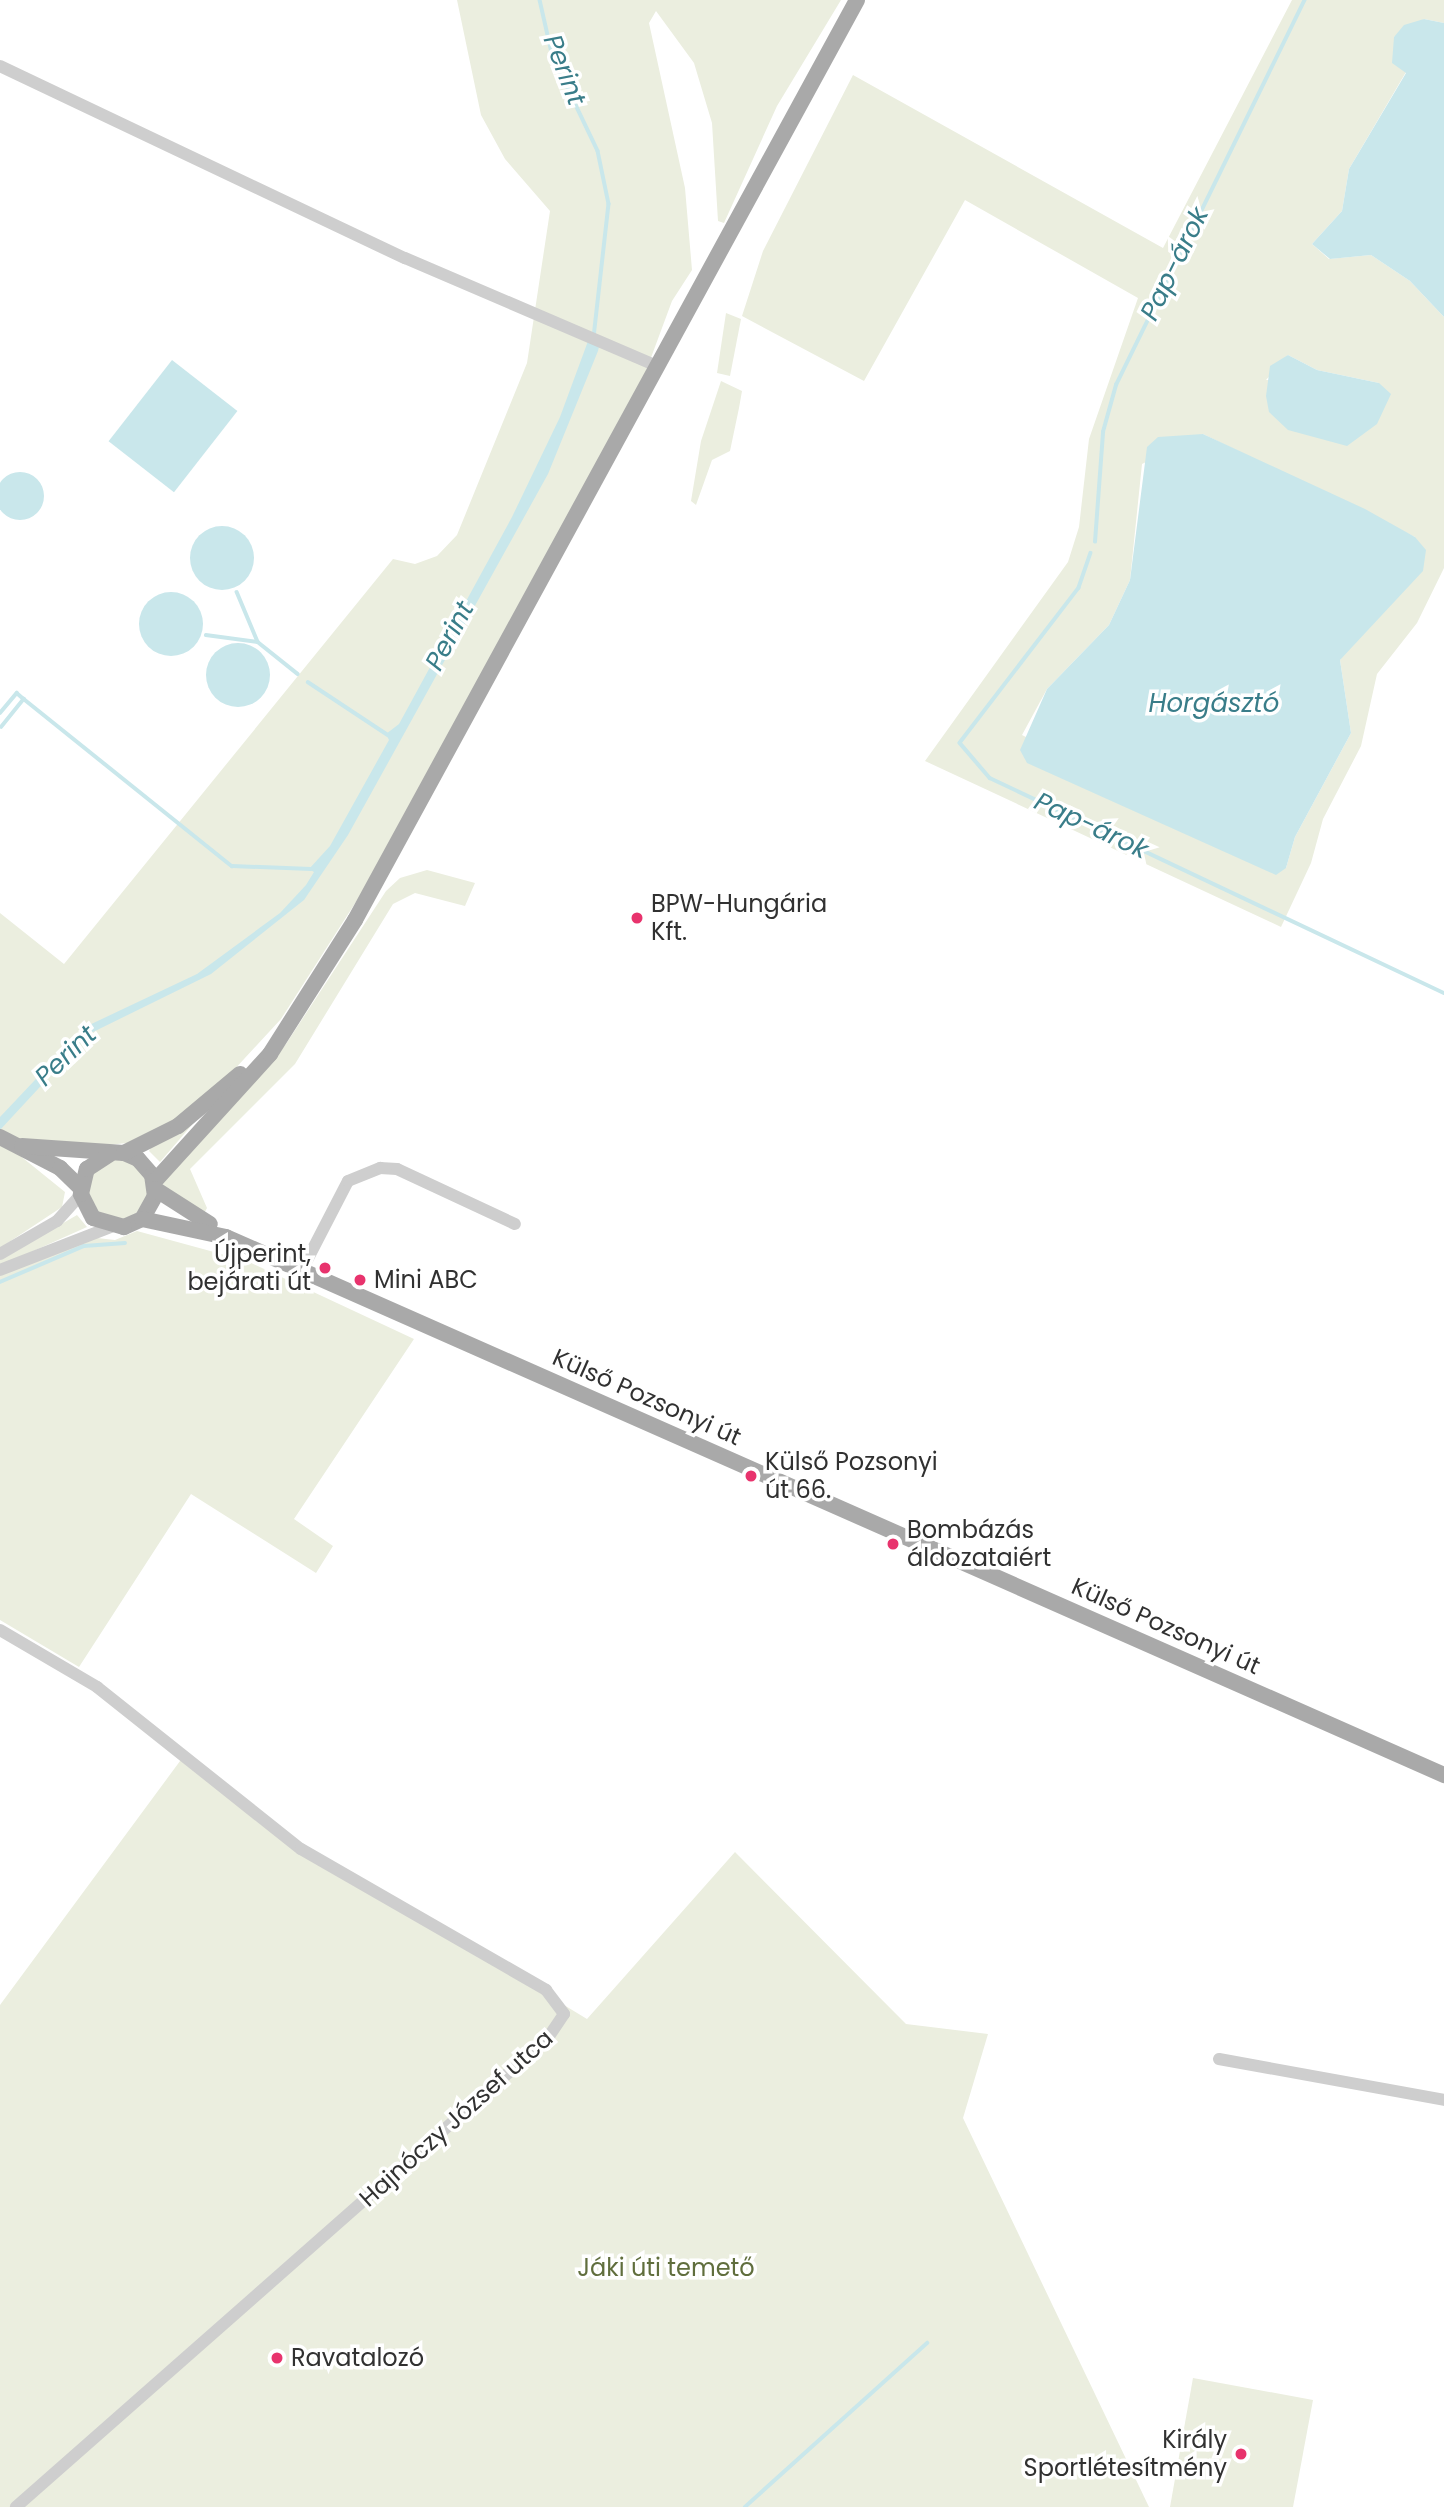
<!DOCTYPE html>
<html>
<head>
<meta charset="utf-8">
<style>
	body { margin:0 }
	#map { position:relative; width:1444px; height:2507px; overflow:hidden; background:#fff; font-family:Poppins,sans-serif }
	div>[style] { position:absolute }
	.green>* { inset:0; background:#ebeedf }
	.round { border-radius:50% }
	.water>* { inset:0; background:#c9e7eb; transform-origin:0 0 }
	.stream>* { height:3.5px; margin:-1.75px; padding:0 1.75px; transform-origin:1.75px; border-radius:1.75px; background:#c9e7eb }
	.minor>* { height:12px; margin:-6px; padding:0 6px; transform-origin:6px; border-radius:6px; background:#cecece }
	.major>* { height:16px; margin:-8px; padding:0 8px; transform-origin:8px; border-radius:8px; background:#a9a9a9 }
	.dots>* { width:19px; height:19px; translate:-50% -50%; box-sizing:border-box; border:4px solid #fff; border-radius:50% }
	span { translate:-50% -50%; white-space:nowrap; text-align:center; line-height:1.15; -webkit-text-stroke:7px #fff; paint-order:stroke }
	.poi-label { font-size:24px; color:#313131 }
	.left { translate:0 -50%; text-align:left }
	.right { translate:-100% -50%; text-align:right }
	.street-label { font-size:24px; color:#313131 }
	.park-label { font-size:24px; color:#606e3d }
	.water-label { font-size:26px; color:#397d89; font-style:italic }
</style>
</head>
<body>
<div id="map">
	<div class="green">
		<div style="clip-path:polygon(457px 0,841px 0,777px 106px,724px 223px,718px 221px,712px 123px,694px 63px,656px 11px,649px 23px,685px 188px,692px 270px,672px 301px,639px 390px,368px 883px,281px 1019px,209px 1097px,147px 1141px,18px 1154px,65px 1192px,62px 1207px,0 1248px,0 913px,64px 964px,393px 559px,415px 564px,437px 556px,457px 535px,527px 363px,550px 211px,505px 159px,481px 115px)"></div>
		<div style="clip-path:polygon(evenodd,1292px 0,1444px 0,1444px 23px,1424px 19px,1394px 37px,1406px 72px,1349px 169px,1342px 211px,1312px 244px,1329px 259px,1371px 255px,1410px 281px,1444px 317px,1444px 568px,1417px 623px,1377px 674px,1361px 746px,1323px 819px,1311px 863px,1281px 927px,925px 761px,1068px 562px,1079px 527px,1089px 439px,1138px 298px,965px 200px,864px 381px,742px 316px,763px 251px,853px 75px,1163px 248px,1292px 0,1288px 355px,1317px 370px,1379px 383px,1266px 380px,1288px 355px,1292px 0,1203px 434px,1415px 537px,1340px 660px,1351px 733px,1295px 837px,1286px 868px,1022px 735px,1047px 689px,1109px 625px,1130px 580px,1142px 464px,1203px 434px)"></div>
		<div style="clip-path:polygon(726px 313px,741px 319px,730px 376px,717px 373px)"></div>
		<div style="clip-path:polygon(721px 381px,742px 391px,739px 408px,730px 451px,712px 460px,696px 505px,691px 501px,701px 441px)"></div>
		<div style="clip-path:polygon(427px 870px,475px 883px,465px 906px,415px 893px,393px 904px,295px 1064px,190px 1169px,207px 1208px,201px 1219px,162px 1188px,162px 1177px,286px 1044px,386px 891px,400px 878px)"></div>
		<div style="clip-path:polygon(197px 1119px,160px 1162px,149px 1151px,151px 1147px)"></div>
		<div class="round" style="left:88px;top:1159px;width:60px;height:60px"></div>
		<div style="clip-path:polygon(77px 1215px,87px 1227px,0 1266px,0 1260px)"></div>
		<div style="clip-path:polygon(137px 1231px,247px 1261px,414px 1339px,294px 1519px,333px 1546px,316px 1573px,191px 1494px,79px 1667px,0 1620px,0 1275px,88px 1237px,115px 1240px)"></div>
		<div style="clip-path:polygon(183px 1757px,267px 1825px,587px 2019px,735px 1852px,906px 2024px,988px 2034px,963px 2118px,1149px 2507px,0 2507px,0 2005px)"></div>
		<div style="clip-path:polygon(1193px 2378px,1313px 2400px,1293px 2507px,1170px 2507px)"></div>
	</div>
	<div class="water">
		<div style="clip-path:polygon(1424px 19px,1444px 23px,1444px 317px,1410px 281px,1371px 255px,1330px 259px,1312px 244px,1342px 211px,1349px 169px,1406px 73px,1392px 63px,1394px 37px,1404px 25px)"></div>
		<div style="clip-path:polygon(591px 333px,601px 338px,598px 351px,548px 474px,348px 835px,304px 900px,211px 974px,89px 1034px,0 1130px,0 1117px,85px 1027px,197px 974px,280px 913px,306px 885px,314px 872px,309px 869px,330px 846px,389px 740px,386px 734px,399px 724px,512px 517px,560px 417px)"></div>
		<div style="clip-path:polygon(1288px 355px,1317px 370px,1379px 383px,1391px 394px,1377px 424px,1347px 446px,1288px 430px,1269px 412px,1266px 396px,1270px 366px)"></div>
		<div style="left:172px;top:360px;width:83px;height:103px;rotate:38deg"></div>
		<div style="clip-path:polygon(1203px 434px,1365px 509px,1415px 537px,1426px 550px,1423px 571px,1340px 660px,1351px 733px,1295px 837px,1286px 868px,1276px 875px,1027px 763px,1020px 750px,1047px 689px,1109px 625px,1130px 580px,1147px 447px,1158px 437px)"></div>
		<div class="round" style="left:-4px;top:472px;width:48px;height:48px"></div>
		<div class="round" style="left:190px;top:526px;width:64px;height:64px"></div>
		<div class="round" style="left:139px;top:592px;width:64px;height:64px"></div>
		<div class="round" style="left:206px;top:643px;width:64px;height:64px"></div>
	</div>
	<div class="stream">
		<div style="left:540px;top:0;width:58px;rotate:77.2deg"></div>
		<div style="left:553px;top:57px;width:104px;rotate:64.4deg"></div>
		<div style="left:598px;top:151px;width:54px;rotate:78.3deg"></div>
		<div style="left:609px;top:204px;width:134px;rotate:96.4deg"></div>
		<div style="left:1095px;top:542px;width:110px;rotate:-85.8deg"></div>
		<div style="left:1103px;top:432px;width:49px;rotate:-74.5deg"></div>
		<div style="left:1116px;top:385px;width:429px;rotate:-63.9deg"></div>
		<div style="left:1091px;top:553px;width:37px;rotate:109deg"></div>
		<div style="left:1079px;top:588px;width:195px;rotate:127.5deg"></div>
		<div style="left:960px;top:743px;width:46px;rotate:49.4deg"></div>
		<div style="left:990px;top:778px;width:502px;rotate:25.34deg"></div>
		<div style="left:237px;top:592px;width:54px;rotate:67.2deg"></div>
		<div style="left:258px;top:642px;width:51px;rotate:38.7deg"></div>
		<div style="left:206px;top:635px;width:52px;rotate:7.7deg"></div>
		<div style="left:308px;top:682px;width:96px;rotate:33.5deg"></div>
		<div style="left:0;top:713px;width:26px;rotate:-50deg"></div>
		<div style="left:17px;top:693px;width:9px;rotate:41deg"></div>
		<div style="left:1px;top:727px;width:36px;rotate:-51deg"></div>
		<div style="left:24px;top:699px;width:267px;rotate:38.8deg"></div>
		<div style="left:232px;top:866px;width:79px;rotate:2.2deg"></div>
		<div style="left:0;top:1282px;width:91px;rotate:-23.2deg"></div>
		<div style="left:84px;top:1246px;width:41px;rotate:-4.2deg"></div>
		<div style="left:745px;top:2507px;width:245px;rotate:-42deg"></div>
	</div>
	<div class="minor">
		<div style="left:0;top:66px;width:448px;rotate:25.4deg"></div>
		<div style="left:405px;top:258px;width:276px;rotate:23.2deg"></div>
		<div style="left:0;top:1254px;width:66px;rotate:-30.1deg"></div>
		<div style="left:57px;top:1221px;width:36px;rotate:-48deg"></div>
		<div style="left:0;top:1270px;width:119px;rotate:-21.2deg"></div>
		<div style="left:302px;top:1270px;width:100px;rotate:-62.7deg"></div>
		<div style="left:348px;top:1181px;width:35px;rotate:-22deg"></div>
		<div style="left:380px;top:1168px;width:17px;rotate:3deg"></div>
		<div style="left:397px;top:1169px;width:130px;rotate:25deg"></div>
		<div style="left:0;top:1630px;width:113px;rotate:30.4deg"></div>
		<div style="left:97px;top:1687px;width:260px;rotate:38.5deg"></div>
		<div style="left:301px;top:1849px;width:283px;rotate:29.9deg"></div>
		<div style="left:546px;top:1990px;width:30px;rotate:53deg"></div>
		<div style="left:564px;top:2014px;width:30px;rotate:124deg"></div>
		<div style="left:547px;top:2039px;width:708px;rotate:138.61deg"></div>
		<div style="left:1219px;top:2059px;width:229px;rotate:10.3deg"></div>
	</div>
	<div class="major">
		<div style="left:0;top:1137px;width:68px;rotate:27.3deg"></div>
		<div style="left:60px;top:1168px;width:29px;rotate:44deg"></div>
		<div style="left:22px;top:1146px;width:102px;rotate:3.9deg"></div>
		<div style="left:124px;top:1153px;width:15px;rotate:23deg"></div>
		<div style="left:138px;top:1159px;width:21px;rotate:49deg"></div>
		<div style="left:152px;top:1175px;width:21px;rotate:82deg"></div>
		<div style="left:155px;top:1196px;width:26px;rotate:119deg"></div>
		<div style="left:142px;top:1219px;width:20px;rotate:156deg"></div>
		<div style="left:124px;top:1227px;width:32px;rotate:-164deg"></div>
		<div style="left:93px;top:1218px;width:27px;rotate:-117deg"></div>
		<div style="left:81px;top:1194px;width:26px;rotate:-77deg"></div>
		<div style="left:87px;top:1169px;width:27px;rotate:-33deg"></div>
		<div style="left:124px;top:1153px;width:60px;rotate:-26.6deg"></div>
		<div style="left:178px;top:1126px;width:81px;rotate:-40deg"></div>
		<div style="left:154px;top:1182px;width:173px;rotate:-47.8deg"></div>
		<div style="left:270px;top:1054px;width:159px;rotate:-57.6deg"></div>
		<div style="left:355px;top:920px;width:1048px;rotate:-61.38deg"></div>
		<div style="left:155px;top:1189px;width:65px;rotate:32.5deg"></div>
		<div style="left:142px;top:1219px;width:86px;rotate:12.1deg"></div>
		<div style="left:226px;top:1237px;width:1332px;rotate:23.83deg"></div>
	</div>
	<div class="dots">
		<div style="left:637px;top:918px;background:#e8336d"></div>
		<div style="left:325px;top:1268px;background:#e8336d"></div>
		<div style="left:360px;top:1280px;background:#e8336d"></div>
		<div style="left:751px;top:1476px;background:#e8336d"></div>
		<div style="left:893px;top:1544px;background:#e8336d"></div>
		<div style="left:277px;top:2358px;background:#e8336d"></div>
		<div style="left:1241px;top:2454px;background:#e8336d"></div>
	</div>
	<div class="poi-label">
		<span class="left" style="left:651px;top:918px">BPW-Hungária<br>Kft.</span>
		<span class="right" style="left:311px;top:1268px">Újperint,<br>bejárati út</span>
		<span class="left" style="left:374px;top:1280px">Mini ABC</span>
		<span class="left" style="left:765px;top:1476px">Külső Pozsonyi<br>út 66.</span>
		<span class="left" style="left:907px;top:1544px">Bombázás<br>áldozataiért</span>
		<span class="left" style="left:291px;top:2358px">Ravatalozó</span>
		<span class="right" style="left:1227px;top:2454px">Király<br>Sportlétesítmény</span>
	</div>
	<div class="street-label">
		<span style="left:647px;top:1397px;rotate:24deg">Külső Pozsonyi út</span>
		<span style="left:1166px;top:1626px;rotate:24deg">Külső Pozsonyi út</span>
		<span style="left:456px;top:2118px;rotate:-42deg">Hajnóczy József utca</span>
	</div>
	<div class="park-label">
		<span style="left:666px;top:2268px">Jáki úti temető</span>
	</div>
	<div class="water-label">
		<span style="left:564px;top:70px;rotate:69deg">Perint</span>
		<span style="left:1175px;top:264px;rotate:-64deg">Pap-árok</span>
		<span style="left:450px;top:636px;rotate:-62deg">Perint</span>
		<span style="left:1214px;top:704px">Horgásztó</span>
		<span style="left:1091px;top:826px;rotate:25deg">Pap-árok</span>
		<span style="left:66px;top:1056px;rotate:-44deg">Perint</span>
	</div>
</div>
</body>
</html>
